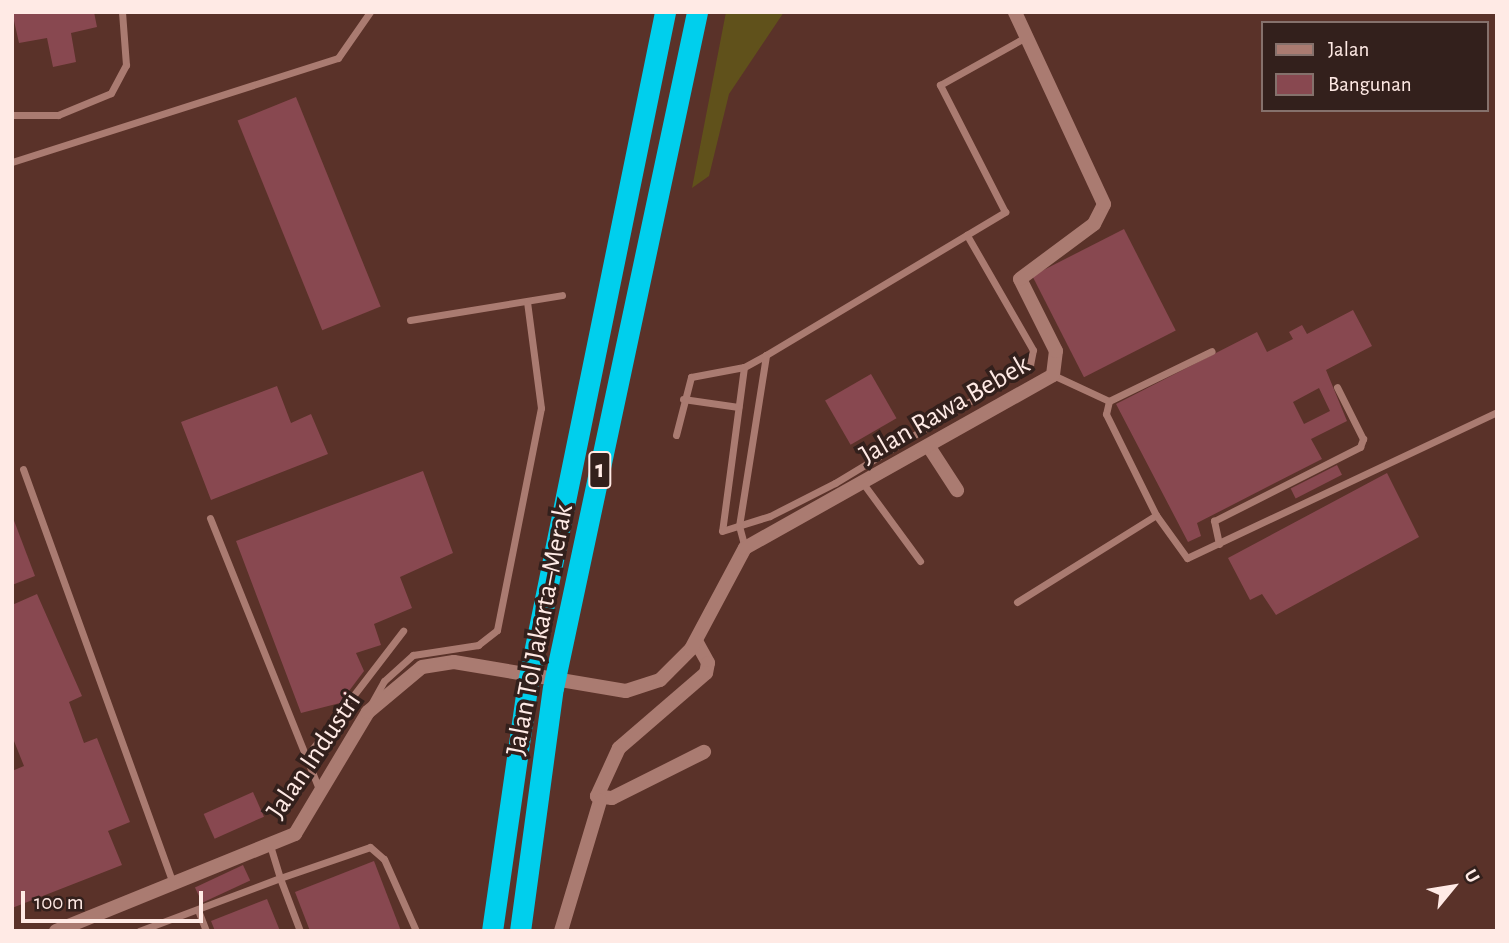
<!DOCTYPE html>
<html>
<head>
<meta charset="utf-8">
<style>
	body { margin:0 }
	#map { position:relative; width:1509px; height:943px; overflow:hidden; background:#5a3229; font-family:"Alegreya Sans",sans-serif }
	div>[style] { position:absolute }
	.green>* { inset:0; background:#60511b }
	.building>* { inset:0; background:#884850; transform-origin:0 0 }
	.lane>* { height:7px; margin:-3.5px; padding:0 3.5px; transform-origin:3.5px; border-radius:3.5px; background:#aa7b71 }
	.street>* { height:14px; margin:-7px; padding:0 7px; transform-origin:7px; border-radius:7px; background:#aa7b71 }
	.highway>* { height:21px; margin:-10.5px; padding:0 10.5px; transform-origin:10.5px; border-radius:10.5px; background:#00cfed }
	span { translate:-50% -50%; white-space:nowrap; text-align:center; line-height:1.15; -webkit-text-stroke:7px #33201c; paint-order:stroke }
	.shield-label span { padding:2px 5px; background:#33201c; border:2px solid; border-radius:5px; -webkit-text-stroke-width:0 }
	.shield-label { font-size:26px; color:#ffeae5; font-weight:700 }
	.street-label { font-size:28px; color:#ffeae5 }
	.frame { position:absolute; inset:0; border:14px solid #ffeae5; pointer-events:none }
	.legend { position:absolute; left:1261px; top:21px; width:228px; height:91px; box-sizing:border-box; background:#33201c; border:2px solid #85716c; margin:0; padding:9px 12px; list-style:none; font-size:21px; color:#ffeae5 }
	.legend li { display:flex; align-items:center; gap:14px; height:35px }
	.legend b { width:35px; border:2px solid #85716c }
	.north { position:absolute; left:1418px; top:852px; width:70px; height:70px; -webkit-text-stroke:5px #33201c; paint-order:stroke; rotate:60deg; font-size:19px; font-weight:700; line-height:28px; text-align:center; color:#ffeae5 }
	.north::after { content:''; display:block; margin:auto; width:24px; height:32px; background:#ffeae5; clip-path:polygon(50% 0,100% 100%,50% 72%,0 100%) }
	.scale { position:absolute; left:21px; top:891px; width:182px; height:32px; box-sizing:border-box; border:4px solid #ffeae5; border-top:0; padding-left:9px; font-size:21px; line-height:24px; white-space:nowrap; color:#ffeae5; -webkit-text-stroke:5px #33201c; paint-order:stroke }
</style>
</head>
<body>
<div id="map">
	<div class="green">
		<div style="clip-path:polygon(726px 12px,784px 12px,729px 94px,709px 176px,692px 188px)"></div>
	</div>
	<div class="building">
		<div style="clip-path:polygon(12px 12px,94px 12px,97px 27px,71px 33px,76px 62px,53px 67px,47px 38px,19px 43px)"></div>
		<div style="left:296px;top:97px;width:226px;height:63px;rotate:68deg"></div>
		<div style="left:1124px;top:229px;width:114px;height:103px;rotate:63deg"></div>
		<div style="clip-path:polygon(evenodd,1353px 310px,1372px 346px,1326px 370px,1347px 421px,1311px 439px,1322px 459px,1197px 523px,1201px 536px,1188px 542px,1116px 404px,1257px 332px,1267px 352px,1293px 339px,1289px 332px,1302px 325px,1307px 334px,1353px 310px,1319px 388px,1330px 411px,1304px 424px,1293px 402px,1319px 388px)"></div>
		<div style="left:871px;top:374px;width:51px;height:53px;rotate:60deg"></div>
		<div style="clip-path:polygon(277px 386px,291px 423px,311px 414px,328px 454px,211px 500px,181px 422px)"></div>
		<div style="left:1337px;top:465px;width:11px;height:52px;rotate:63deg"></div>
		<div style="clip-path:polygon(423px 471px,453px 553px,400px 577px,412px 608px,374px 624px,381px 645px,356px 653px,364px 671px,340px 703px,301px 713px,236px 541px)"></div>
		<div style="clip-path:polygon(1387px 473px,1419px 537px,1276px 615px,1262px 594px,1250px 600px,1228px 558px)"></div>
		<div style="clip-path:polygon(13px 518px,35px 576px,12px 585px,12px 519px)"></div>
		<div style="clip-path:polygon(37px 594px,82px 696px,69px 702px,84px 743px,97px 738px,130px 822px,108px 831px,122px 865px,12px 908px,12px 771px,24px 766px,12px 736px,12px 605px)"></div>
		<div style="left:253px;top:792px;width:27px;height:54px;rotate:66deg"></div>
		<div style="clip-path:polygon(374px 861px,401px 931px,310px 931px,295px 892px)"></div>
		<div style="left:243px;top:865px;width:17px;height:53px;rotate:65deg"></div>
		<div style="clip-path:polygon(267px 899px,280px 931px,215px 931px,211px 921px)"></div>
	</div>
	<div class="lane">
		<div style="left:12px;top:115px;width:46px"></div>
		<div style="left:58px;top:115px;width:57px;rotate:-22.5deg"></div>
		<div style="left:111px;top:93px;width:32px;rotate:-62deg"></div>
		<div style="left:126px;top:65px;width:53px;rotate:-94.3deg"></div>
		<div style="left:12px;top:162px;width:342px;rotate:-17.7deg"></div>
		<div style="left:338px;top:58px;width:56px;rotate:-55.2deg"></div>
		<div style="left:410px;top:320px;width:154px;rotate:-9.3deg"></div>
		<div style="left:766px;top:355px;width:25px;rotate:151deg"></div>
		<div style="left:744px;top:367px;width:165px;rotate:97.6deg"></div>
		<div style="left:722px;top:531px;width:50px;rotate:-17.4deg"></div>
		<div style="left:770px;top:516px;width:73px;rotate:-26.9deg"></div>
		<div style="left:835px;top:483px;width:228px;rotate:-31.2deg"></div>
		<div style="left:1030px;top:365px;width:15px;rotate:-79deg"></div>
		<div style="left:1033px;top:350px;width:133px;rotate:-119.9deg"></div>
		<div style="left:1053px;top:375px;width:62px;rotate:24.9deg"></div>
		<div style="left:1109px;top:401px;width:13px;rotate:103deg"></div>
		<div style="left:1106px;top:414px;width:113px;rotate:63.7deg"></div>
		<div style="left:1156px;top:515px;width:53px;rotate:54.2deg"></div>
		<div style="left:1187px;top:558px;width:343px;rotate:-25.2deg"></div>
		<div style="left:683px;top:399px;width:56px;rotate:8.3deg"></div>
		<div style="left:1109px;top:401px;width:114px;rotate:-25.9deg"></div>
		<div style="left:676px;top:435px;width:60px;rotate:-75.5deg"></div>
		<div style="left:691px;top:377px;width:54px;rotate:-10.7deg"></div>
		<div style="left:23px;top:469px;width:441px;rotate:70.1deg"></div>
		<div style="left:865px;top:486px;width:93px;rotate:53.7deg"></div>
		<div style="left:210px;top:518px;width:294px;rotate:68.1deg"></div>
		<div style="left:1219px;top:544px;width:24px;rotate:-102deg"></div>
		<div style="left:1214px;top:521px;width:164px;rotate:-26.9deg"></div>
		<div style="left:1360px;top:447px;width:9px;rotate:-69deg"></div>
		<div style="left:1363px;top:439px;width:58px;rotate:-116.6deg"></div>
		<div style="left:745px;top:548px;width:23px;rotate:-105deg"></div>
		<div style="left:739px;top:526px;width:173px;rotate:-81deg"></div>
		<div style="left:766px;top:355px;width:279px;rotate:-30.9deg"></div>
		<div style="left:1005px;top:212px;width:143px;rotate:-117.1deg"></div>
		<div style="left:940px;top:85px;width:98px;rotate:-29.2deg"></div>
		<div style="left:1017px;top:602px;width:164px;rotate:-32deg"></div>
		<div style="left:369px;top:708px;width:31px;rotate:-61deg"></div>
		<div style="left:384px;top:681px;width:39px;rotate:-42deg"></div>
		<div style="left:413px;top:655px;width:66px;rotate:-8.7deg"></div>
		<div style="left:478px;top:645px;width:24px;rotate:-38deg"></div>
		<div style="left:497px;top:630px;width:226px;rotate:-78.8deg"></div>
		<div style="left:541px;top:408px;width:107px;rotate:-97.5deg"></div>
		<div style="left:307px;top:756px;width:158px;rotate:-52.5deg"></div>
		<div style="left:198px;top:910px;width:22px;rotate:69deg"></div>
		<div style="left:139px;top:931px;width:151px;rotate:-20.6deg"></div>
		<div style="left:280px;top:878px;width:34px;rotate:-107deg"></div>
		<div style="left:300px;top:931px;width:57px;rotate:-110.7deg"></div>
		<div style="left:280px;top:878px;width:95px;rotate:-19deg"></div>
		<div style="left:370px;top:847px;width:18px;rotate:41deg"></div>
		<div style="left:384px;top:859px;width:79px;rotate:66deg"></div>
	</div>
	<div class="street">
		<div style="left:931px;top:450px;width:48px;rotate:57deg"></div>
		<div style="left:696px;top:641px;width:25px;rotate:61deg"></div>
		<div style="left:708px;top:663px;width:10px;rotate:101deg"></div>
		<div style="left:706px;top:673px;width:115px;rotate:139.2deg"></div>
		<div style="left:619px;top:748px;width:53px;rotate:114.6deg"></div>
		<div style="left:597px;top:796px;width:15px;rotate:8deg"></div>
		<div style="left:612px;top:798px;width:103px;rotate:-26.6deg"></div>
		<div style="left:56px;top:931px;width:258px;rotate:-22.1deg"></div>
		<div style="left:295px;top:834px;width:142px;rotate:-59.1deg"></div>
		<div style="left:368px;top:712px;width:70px;rotate:-39.8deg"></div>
		<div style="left:422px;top:667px;width:32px;rotate:-9deg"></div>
		<div style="left:454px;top:662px;width:174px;rotate:9.6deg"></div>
		<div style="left:626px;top:691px;width:36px;rotate:-18deg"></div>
		<div style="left:660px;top:680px;width:44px;rotate:-45deg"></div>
		<div style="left:691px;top:649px;width:115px;rotate:-61.9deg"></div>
		<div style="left:745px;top:548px;width:353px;rotate:-29.3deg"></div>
		<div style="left:1053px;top:375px;width:24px;rotate:-83deg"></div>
		<div style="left:1056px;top:351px;width:80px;rotate:-116.6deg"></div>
		<div style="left:1020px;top:279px;width:92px;rotate:-36.6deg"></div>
		<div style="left:1094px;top:224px;width:22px;rotate:-63deg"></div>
		<div style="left:1104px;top:204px;width:212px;rotate:-114.9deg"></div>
		<div style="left:561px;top:931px;width:136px;rotate:-73.3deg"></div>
	</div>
	<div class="highway">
		<div style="left:492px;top:931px;width:252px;rotate:-81.8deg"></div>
		<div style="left:528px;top:682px;width:684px;rotate:-78.44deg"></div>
		<div style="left:520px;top:931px;width:245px;rotate:-82.3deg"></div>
		<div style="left:553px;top:688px;width:691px;rotate:-77.97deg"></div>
	</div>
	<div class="shield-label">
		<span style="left:600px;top:470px">1</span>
	</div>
	<div class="street-label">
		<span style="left:945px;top:410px;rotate:-30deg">Jalan Rawa Bebek</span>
		<span style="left:540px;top:630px;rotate:-79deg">Jalan Tol Jakarta–Merak</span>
		<span style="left:314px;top:756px;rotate:-56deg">Jalan Industri</span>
	</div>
	<div class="frame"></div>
	<ul class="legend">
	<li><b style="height:9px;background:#aa7b71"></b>Jalan</li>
	<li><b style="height:19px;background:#884850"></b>Bangunan</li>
	</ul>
	<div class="north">U</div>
	<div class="scale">100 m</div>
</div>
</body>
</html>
